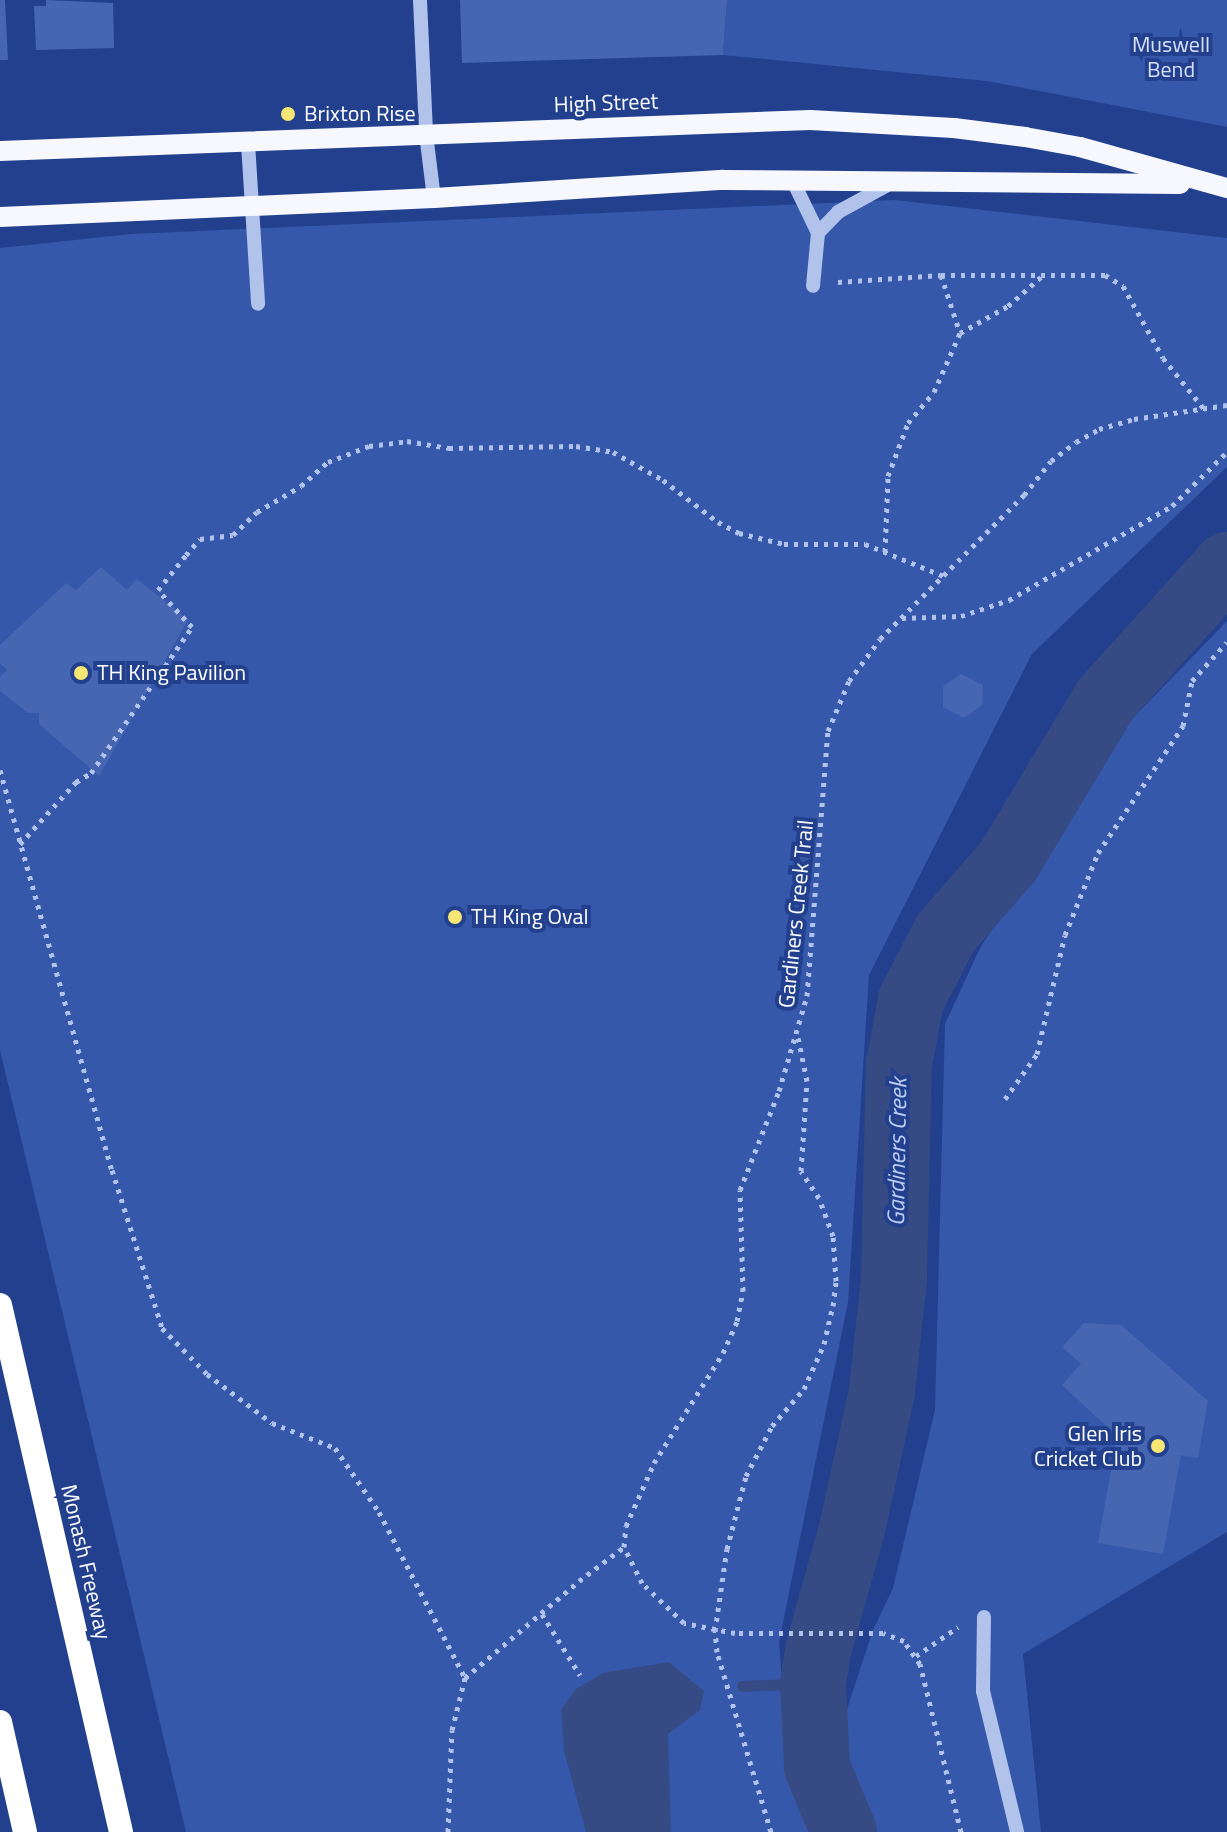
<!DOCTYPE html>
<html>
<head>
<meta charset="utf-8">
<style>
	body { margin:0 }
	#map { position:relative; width:1227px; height:1832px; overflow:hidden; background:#22408d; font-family:"Titillium Web",sans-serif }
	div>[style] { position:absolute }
	.green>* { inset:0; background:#3658aa }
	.water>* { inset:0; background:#364b84 }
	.stream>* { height:11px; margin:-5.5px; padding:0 5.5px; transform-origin:5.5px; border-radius:5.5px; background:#364b84 }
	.river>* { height:66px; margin:-33px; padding:0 33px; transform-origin:33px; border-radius:33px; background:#364b84 }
	.building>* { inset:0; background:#4666b2 }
	.path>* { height:5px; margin-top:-2.5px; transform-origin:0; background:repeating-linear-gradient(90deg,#b1c2eb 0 4px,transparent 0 10px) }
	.minor>* { height:14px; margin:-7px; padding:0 7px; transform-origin:7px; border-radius:7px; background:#b1c2eb }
	.major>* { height:20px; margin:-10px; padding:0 10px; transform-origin:10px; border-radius:10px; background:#f6f8fe }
	.highway>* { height:24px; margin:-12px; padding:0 12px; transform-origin:12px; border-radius:12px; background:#fff }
	.dots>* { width:22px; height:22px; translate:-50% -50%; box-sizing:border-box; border:4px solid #22408d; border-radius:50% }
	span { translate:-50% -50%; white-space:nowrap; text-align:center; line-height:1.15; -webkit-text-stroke:8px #22408d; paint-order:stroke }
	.park-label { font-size:22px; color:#d6e0f8 }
	.street-label { font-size:22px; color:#fff }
	.poi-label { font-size:22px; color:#fff }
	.left { translate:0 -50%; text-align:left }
	.right { translate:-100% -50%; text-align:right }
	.water-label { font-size:24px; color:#bdcdf2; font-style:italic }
</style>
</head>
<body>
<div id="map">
	<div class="green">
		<div style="clip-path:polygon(727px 0,1227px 0,1227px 127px,987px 81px,723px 55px)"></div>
		<div style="clip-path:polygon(895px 200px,1227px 238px,1227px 467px,1032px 654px,869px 975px,848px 1302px,779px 1642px,788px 1756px,809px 1832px,186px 1832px,0 1050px,0 248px,131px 234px)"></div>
		<div style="clip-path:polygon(1227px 621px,1227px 1532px,1023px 1654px,1041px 1832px,876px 1832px,847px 1775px,847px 1709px,873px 1630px,893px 1588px,935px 1410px,945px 1024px,980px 948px,1127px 724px)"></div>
	</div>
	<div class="water">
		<div style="clip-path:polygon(669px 1662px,704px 1691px,700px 1710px,668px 1734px,671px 1832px,586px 1832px,564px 1751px,561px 1710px,576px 1689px,603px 1673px)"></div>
	</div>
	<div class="stream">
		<div style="left:742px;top:1686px;width:71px;rotate:-2.4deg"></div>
	</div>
	<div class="river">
		<div style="left:844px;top:1832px;width:70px;rotate:-112.6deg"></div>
		<div style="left:817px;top:1767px;width:84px;rotate:-92.7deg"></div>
		<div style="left:813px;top:1683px;width:33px;rotate:-81deg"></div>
		<div style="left:818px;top:1650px;width:126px;rotate:-74.3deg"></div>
		<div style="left:852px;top:1529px;width:141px;rotate:-77.7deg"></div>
		<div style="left:882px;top:1391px;width:114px;rotate:-83.9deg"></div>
		<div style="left:894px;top:1278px;width:214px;rotate:-88.7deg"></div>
		<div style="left:899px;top:1064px;width:65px;rotate:-79.4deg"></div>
		<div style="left:911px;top:1000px;width:74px;rotate:-62.7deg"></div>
		<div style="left:945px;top:934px;width:98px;rotate:-49.1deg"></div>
		<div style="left:1009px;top:860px;width:187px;rotate:-59deg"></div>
		<div style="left:1105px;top:700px;width:182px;rotate:-47.9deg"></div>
	</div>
	<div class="building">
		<div style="clip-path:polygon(0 0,5px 0,8px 60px,0 60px)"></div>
		<div style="clip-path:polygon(46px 0,113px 3px,114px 48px,36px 50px,34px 6px,46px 6px)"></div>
		<div style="clip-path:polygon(460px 0,727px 0,723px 55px,462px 63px)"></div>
		<div style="clip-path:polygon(101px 567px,127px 590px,137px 579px,188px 620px,99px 776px,39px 724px,39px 713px,28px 713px,0 691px,0 677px,7px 670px,0 663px,0 645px,66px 583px,76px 590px)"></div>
		<div style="clip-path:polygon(961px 674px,983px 685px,982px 705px,964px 718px,943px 707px,943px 687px)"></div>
		<div style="clip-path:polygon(1084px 1323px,1121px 1325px,1208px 1401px,1198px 1458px,1181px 1455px,1163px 1554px,1098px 1543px,1117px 1436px,1062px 1385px,1081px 1364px,1062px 1347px)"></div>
	</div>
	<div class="path">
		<div style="left:941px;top:275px;width:61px;rotate:71.9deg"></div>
		<div style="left:838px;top:282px;width:103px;rotate:-3.9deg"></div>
		<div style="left:941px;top:275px;width:164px"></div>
		<div style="left:1105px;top:275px;width:21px;rotate:31deg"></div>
		<div style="left:1123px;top:286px;width:82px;rotate:60.9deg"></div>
		<div style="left:1163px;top:358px;width:67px;rotate:51.1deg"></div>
		<div style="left:885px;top:552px;width:76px;rotate:-87.7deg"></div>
		<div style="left:888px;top:476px;width:57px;rotate:-69.3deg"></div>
		<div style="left:908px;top:423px;width:40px;rotate:-50deg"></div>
		<div style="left:934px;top:392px;width:64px;rotate:-66.2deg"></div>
		<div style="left:960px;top:333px;width:55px;rotate:-29.4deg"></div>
		<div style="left:1008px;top:306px;width:44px;rotate:-41.3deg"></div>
		<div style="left:902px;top:618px;width:59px;rotate:-1.9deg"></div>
		<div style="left:961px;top:616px;width:51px;rotate:-18.4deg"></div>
		<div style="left:1009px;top:600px;width:188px;rotate:-30deg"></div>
		<div style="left:1172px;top:506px;width:77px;rotate:-44.5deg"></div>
		<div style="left:0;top:770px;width:415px;rotate:74.4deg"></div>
		<div style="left:112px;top:1170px;width:166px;rotate:72.4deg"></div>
		<div style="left:162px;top:1328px;width:64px;rotate:45.6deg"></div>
		<div style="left:207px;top:1374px;width:81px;rotate:37deg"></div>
		<div style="left:272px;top:1423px;width:68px;rotate:21.6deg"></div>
		<div style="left:335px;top:1448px;width:78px;rotate:55.5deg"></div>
		<div style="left:379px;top:1512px;width:187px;rotate:62.6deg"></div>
		<div style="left:20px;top:844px;width:84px;rotate:-47.9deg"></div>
		<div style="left:76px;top:782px;width:17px;rotate:-31deg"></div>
		<div style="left:91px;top:773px;width:178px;rotate:-55.3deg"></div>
		<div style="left:192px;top:627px;width:50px;rotate:-132.6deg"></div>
		<div style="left:158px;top:590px;width:45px;rotate:-51.3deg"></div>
		<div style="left:186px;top:555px;width:21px;rotate:-49deg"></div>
		<div style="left:200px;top:539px;width:33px;rotate:-7deg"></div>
		<div style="left:233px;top:535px;width:33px;rotate:-44deg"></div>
		<div style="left:257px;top:512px;width:51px;rotate:-30.6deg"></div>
		<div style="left:301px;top:486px;width:36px;rotate:-42deg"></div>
		<div style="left:328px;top:462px;width:44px;rotate:-21.3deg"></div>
		<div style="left:369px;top:446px;width:38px;rotate:-7deg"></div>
		<div style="left:407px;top:441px;width:43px;rotate:9.5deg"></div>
		<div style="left:449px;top:448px;width:127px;rotate:-0.9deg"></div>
		<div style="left:576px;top:446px;width:37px;rotate:9deg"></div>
		<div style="left:613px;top:452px;width:57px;rotate:29.2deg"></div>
		<div style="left:663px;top:480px;width:69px;rotate:37.4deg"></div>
		<div style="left:718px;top:522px;width:24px;rotate:28deg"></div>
		<div style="left:739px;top:533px;width:46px;rotate:13.7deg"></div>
		<div style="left:784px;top:544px;width:81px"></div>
		<div style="left:865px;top:544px;width:85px;rotate:22.1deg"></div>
		<div style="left:1005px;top:1099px;width:55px;rotate:-54.6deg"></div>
		<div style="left:1037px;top:1054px;width:122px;rotate:-76.8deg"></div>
		<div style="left:1065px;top:935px;width:88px;rotate:-68.1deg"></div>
		<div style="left:1098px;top:853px;width:153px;rotate:-56.2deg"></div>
		<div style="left:1183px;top:726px;width:46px;rotate:-78.7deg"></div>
		<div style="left:1192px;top:681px;width:52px;rotate:-48.1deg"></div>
		<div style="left:542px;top:1614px;width:72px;rotate:58.1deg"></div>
		<div style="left:916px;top:1656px;width:51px;rotate:-34.6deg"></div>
		<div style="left:448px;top:1832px;width:102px;rotate:-87.8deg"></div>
		<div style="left:452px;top:1730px;width:54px;rotate:-76deg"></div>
		<div style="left:465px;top:1678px;width:150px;rotate:-40.4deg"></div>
		<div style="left:579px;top:1581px;width:56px;rotate:-37.1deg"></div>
		<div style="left:771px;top:1832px;width:188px;rotate:-106.7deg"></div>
		<div style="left:717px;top:1652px;width:21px;rotate:-95deg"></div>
		<div style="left:715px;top:1631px;width:83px;rotate:-81.7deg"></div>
		<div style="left:727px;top:1549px;width:75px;rotate:-75.4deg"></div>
		<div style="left:746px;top:1476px;width:56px;rotate:-62.5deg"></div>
		<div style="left:772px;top:1426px;width:49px;rotate:-49.1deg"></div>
		<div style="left:804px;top:1389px;width:49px;rotate:-66deg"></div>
		<div style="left:824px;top:1344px;width:39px;rotate:-77deg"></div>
		<div style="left:833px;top:1306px;width:25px;rotate:-83deg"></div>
		<div style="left:836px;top:1281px;width:45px;rotate:-93.8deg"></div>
		<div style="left:833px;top:1236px;width:40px;rotate:-110.2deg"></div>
		<div style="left:819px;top:1198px;width:32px;rotate:-124deg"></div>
		<div style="left:801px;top:1171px;width:90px;rotate:-86.2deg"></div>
		<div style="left:807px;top:1081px;width:45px;rotate:-101.6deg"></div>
		<div style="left:961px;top:1832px;width:173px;rotate:-103.7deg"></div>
		<div style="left:920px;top:1664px;width:28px;rotate:-125deg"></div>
		<div style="left:904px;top:1641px;width:22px;rotate:-159deg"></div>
		<div style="left:883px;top:1633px;width:148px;rotate:180deg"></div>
		<div style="left:735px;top:1633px;width:52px;rotate:-168.9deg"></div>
		<div style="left:684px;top:1623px;width:58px;rotate:-136.4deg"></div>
		<div style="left:642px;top:1583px;width:40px;rotate:-116.6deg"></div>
		<div style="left:624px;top:1547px;width:21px;rotate:-85deg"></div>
		<div style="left:626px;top:1526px;width:69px;rotate:-66deg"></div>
		<div style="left:654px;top:1463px;width:130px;rotate:-57.9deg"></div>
		<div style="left:723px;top:1353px;width:35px;rotate:-66deg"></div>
		<div style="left:737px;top:1321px;width:31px;rotate:-79deg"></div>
		<div style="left:743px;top:1291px;width:101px;rotate:-91.7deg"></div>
		<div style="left:740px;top:1190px;width:106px;rotate:-68.5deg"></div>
		<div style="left:779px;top:1091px;width:99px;rotate:-73.6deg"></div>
		<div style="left:807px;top:996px;width:266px;rotate:-85.5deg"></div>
		<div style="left:828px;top:731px;width:54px;rotate:-67.2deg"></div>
		<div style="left:849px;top:681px;width:52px;rotate:-53.6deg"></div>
		<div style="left:880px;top:639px;width:204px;rotate:-45deg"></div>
		<div style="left:1024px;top:495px;width:43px;rotate:-51.5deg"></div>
		<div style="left:1051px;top:461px;width:31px;rotate:-37deg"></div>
		<div style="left:1076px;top:442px;width:26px;rotate:-29deg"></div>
		<div style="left:1099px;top:429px;width:36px;rotate:-16deg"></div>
		<div style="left:1134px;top:419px;width:94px;rotate:-8.6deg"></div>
	</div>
	<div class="minor">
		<div style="left:420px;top:0;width:134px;rotate:87.4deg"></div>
		<div style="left:426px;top:134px;width:64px;rotate:82.9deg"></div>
		<div style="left:248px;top:143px;width:161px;rotate:86.4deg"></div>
		<div style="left:792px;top:179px;width:60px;rotate:64.3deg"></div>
		<div style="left:818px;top:233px;width:53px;rotate:95.4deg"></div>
		<div style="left:818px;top:233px;width:29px;rotate:-46deg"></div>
		<div style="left:838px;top:212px;width:63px;rotate:-28.6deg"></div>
		<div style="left:984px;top:1617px;width:74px;rotate:90.8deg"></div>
		<div style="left:983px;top:1691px;width:145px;rotate:76.4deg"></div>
	</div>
	<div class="major">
		<div style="left:0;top:151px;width:811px;rotate:-2.19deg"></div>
		<div style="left:810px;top:120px;width:144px;rotate:3.2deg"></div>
		<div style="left:954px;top:128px;width:72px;rotate:7.2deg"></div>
		<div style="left:1025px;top:137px;width:56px;rotate:10.3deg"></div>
		<div style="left:1080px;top:147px;width:153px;rotate:15.6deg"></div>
		<div style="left:0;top:217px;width:434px;rotate:-2.5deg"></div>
		<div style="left:434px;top:198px;width:290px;rotate:-3.6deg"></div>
		<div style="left:723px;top:180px;width:457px;rotate:0.5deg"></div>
	</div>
	<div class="highway">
		<div style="left:0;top:1305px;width:541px;rotate:77.07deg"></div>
		<div style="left:0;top:1722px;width:113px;rotate:77.2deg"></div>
	</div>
	<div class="dots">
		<div style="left:288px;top:114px;background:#f7e673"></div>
		<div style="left:81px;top:673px;background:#f7e673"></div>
		<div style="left:455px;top:917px;background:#f7e673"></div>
		<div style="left:1158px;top:1446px;background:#f7e673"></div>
	</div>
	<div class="park-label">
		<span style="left:1171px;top:57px">Muswell<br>Bend</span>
	</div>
	<div class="street-label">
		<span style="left:606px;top:103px;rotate:-2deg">High Street</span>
		<span style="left:796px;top:914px;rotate:-84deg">Gardiners Creek Trail</span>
		<span style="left:86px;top:1562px;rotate:77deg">Monash Freeway</span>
	</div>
	<div class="poi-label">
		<span class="left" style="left:304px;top:114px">Brixton Rise</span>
		<span class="left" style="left:97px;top:673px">TH King Pavilion</span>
		<span class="left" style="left:471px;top:917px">TH King Oval</span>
		<span class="right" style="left:1142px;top:1446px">Glen Iris<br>Cricket Club</span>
	</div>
	<div class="water-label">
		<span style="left:897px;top:1152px;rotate:-89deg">Gardiners Creek</span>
	</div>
</div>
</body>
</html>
